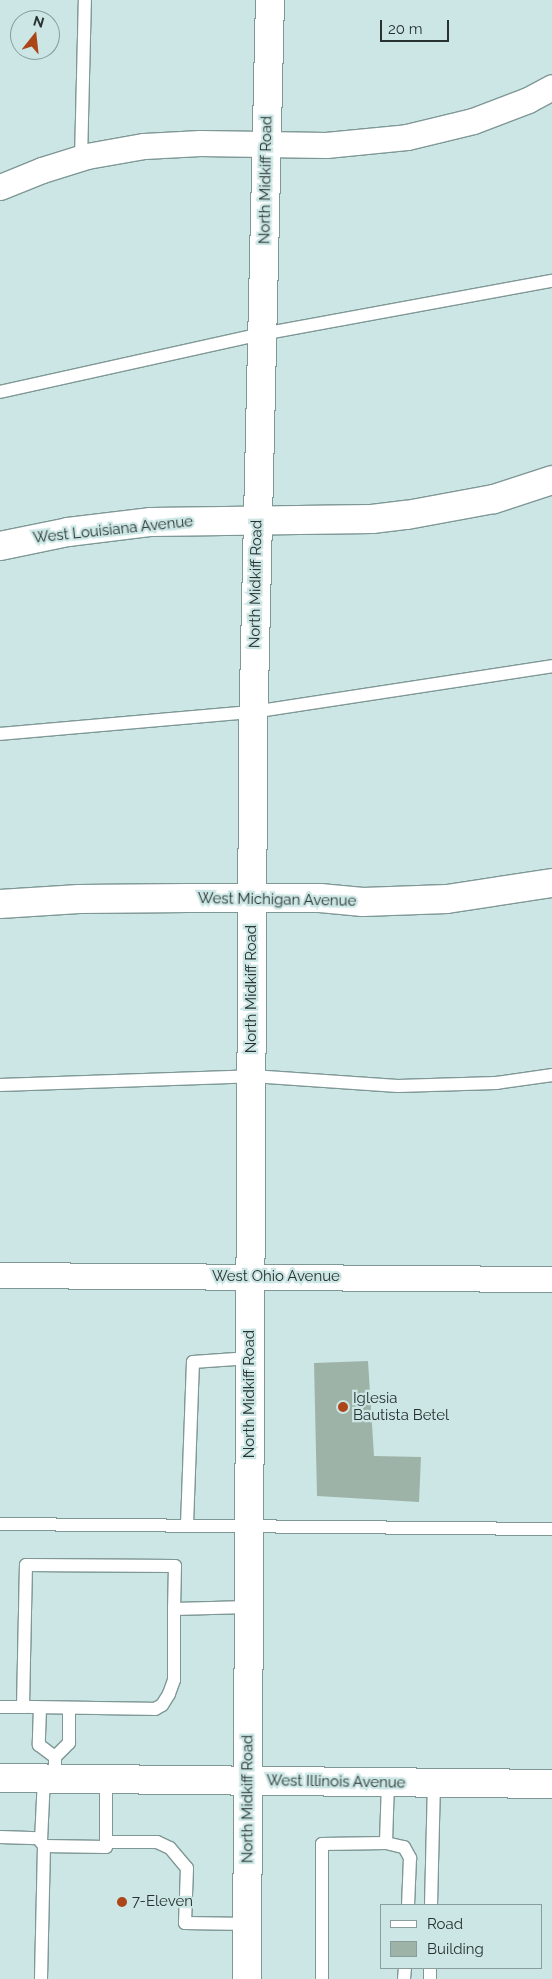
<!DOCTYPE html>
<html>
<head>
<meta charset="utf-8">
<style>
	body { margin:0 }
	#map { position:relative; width:552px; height:1979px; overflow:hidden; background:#cbe6e4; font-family:Raleway,sans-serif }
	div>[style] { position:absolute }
	.building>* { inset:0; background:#9eb3a7 }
	.roads { filter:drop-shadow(1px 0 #7f9896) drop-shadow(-1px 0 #7f9896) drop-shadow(0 1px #7f9896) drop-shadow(0 -1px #7f9896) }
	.service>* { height:12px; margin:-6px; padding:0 6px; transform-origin:6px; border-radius:6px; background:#fff }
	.minor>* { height:25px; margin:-12.5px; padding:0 12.5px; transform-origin:12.5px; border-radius:12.5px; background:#fff }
	.tertiary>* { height:28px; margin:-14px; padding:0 14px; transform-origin:14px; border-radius:14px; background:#fff }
	.secondary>* { height:28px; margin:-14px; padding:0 14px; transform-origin:14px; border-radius:14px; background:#fff }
	.dots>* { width:14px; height:14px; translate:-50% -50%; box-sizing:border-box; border:2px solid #cbe6e4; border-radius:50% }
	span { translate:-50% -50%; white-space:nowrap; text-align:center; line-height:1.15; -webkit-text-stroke:4.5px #cbe6e4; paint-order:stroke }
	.street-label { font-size:15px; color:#273231 }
	.poi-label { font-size:15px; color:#273231 }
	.left { translate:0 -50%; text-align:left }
	.legend { position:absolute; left:380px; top:1904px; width:162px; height:65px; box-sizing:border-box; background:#cbe6e4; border:1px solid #899e9c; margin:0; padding:6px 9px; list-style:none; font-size:15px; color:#273231 }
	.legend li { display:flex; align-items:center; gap:10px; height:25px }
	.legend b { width:25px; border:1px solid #899e9c }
	.north { position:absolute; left:10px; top:10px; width:50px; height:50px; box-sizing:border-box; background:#cbe6e4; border:1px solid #899e9c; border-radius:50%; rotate:16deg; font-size:14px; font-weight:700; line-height:20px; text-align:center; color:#273231 }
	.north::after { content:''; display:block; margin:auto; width:18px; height:22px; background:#ac4619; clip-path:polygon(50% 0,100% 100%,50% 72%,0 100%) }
	.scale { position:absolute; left:380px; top:20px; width:69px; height:22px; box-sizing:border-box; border:2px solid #273231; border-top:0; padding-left:6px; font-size:15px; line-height:18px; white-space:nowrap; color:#273231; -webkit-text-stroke:4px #cbe6e4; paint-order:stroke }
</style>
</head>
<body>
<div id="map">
	<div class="building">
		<div style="clip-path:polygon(368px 1361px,374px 1456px,421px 1457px,419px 1502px,317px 1496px,314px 1363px)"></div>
	</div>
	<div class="roads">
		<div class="service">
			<div style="left:81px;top:159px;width:159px;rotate:-88.6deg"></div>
			<div style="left:0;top:392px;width:268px;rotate:-12.5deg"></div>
			<div style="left:262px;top:334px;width:295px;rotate:-10.4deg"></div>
			<div style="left:0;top:734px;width:254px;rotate:-5deg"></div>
			<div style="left:253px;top:712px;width:303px;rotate:-8.7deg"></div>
			<div style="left:0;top:1085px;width:252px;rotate:-2deg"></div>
			<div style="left:252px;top:1076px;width:146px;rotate:3.9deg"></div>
			<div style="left:398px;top:1086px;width:98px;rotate:-1.8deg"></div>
			<div style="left:496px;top:1083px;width:57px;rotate:-8.1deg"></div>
			<div style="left:0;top:1524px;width:552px;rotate:0.52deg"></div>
			<div style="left:187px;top:1525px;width:163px;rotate:-87.9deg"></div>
			<div style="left:193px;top:1362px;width:57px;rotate:-4deg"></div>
			<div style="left:174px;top:1609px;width:71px;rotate:90deg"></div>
			<div style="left:174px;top:1680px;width:15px;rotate:110deg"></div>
			<div style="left:169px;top:1694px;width:13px;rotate:122deg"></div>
			<div style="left:162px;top:1705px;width:8px;rotate:150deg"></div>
			<div style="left:155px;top:1709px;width:132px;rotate:-179.1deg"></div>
			<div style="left:23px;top:1707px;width:142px;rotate:-88.8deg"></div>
			<div style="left:26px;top:1565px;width:149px;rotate:0.4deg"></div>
			<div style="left:175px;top:1566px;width:43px;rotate:91.3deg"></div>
			<div style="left:174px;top:1609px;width:75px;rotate:-1.5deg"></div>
			<div style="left:0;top:1707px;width:23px"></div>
			<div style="left:40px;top:1708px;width:37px;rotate:92deg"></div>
			<div style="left:39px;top:1745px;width:20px;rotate:37deg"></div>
			<div style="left:55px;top:1778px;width:21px;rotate:-90deg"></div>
			<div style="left:55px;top:1757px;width:20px;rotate:-45deg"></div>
			<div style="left:69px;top:1743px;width:35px;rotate:-90deg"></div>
			<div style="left:388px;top:1782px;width:61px;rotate:91.9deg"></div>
			<div style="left:386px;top:1843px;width:18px;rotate:13deg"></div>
			<div style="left:404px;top:1847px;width:13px;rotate:61deg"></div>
			<div style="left:410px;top:1858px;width:47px;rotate:92.4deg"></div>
			<div style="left:0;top:1837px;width:38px;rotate:2deg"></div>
			<div style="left:38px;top:1838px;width:10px;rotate:53deg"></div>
			<div style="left:44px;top:1846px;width:133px;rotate:91.3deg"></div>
			<div style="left:41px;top:1841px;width:63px;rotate:-87.3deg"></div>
			<div style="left:106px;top:1842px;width:51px"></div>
			<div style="left:157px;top:1842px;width:14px;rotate:25deg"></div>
			<div style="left:170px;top:1848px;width:26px;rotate:50deg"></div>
			<div style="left:187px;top:1868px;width:55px;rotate:92.1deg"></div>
			<div style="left:185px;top:1923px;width:62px;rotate:0.9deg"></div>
			<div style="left:44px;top:1846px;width:62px;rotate:0.9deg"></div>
			<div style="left:106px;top:1847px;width:68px;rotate:-90deg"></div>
			<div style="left:431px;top:1905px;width:122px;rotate:-88.6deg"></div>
			<div style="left:322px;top:1979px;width:135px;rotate:-90deg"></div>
			<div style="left:322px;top:1844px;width:64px;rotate:-0.9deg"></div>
			<div style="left:404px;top:1979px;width:11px;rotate:-85deg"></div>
			<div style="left:430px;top:1979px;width:11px;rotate:-90deg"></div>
		</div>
		<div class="minor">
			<div style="left:0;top:187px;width:45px;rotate:-22deg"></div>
			<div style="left:42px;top:170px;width:47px;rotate:-17.3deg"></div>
			<div style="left:87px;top:156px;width:58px;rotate:-10deg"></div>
			<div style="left:144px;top:146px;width:56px;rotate:-3.1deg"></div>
			<div style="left:200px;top:143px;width:126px;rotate:0.9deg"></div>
			<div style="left:326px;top:145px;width:81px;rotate:-5.6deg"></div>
			<div style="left:407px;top:137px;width:68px;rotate:-13.6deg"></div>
			<div style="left:473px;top:121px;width:59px;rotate:-20.9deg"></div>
			<div style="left:528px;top:100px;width:27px;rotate:-28deg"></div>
			<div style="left:0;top:1275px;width:552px;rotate:0.42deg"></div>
		</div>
		<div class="tertiary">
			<div style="left:0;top:546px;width:69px;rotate:-11.6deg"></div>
			<div style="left:68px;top:532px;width:84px;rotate:-6.9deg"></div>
			<div style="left:151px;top:522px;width:221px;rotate:-0.8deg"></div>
			<div style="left:372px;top:519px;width:35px;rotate:-7deg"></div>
			<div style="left:407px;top:515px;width:88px;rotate:-10.4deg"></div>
			<div style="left:494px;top:499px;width:61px;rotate:-18.1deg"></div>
			<div style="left:0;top:904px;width:79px;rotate:-3.6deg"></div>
			<div style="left:79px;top:899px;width:109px;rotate:-0.5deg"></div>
			<div style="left:188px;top:898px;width:132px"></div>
			<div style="left:320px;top:898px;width:43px;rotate:5.3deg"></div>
			<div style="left:363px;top:902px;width:84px;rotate:-2deg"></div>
			<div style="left:447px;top:899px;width:106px;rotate:-8.7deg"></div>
		</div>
		<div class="secondary">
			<div style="left:0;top:1778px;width:552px;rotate:0.62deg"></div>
			<div style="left:247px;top:1979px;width:1243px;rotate:-89.72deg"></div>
			<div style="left:253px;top:736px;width:736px;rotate:-88.68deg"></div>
		</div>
	</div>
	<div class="dots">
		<div style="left:343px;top:1407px;background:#ac4619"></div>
		<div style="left:122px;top:1902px;background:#ac4619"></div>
	</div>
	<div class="street-label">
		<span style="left:266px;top:180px;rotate:-89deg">North Midkiff Road</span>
		<span style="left:113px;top:530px;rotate:-6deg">West Louisiana Avenue</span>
		<span style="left:256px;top:584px;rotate:-89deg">North Midkiff Road</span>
		<span style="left:277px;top:900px;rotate:1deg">West Michigan Avenue</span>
		<span style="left:252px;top:989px;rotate:-90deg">North Midkiff Road</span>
		<span style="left:276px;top:1277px">West Ohio Avenue</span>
		<span style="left:250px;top:1394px;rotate:-90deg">North Midkiff Road</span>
		<span style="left:336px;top:1782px;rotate:1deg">West Illinois Avenue</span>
		<span style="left:248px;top:1799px;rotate:-90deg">North Midkiff Road</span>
	</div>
	<div class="poi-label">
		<span class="left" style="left:353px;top:1407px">Iglesia<br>Bautista Betel</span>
		<span class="left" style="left:132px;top:1902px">7-Eleven</span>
	</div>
	<ul class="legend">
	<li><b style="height:6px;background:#fff"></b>Road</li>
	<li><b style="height:14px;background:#9eb3a7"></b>Building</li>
	</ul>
	<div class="north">N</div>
	<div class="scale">20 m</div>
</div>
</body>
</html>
